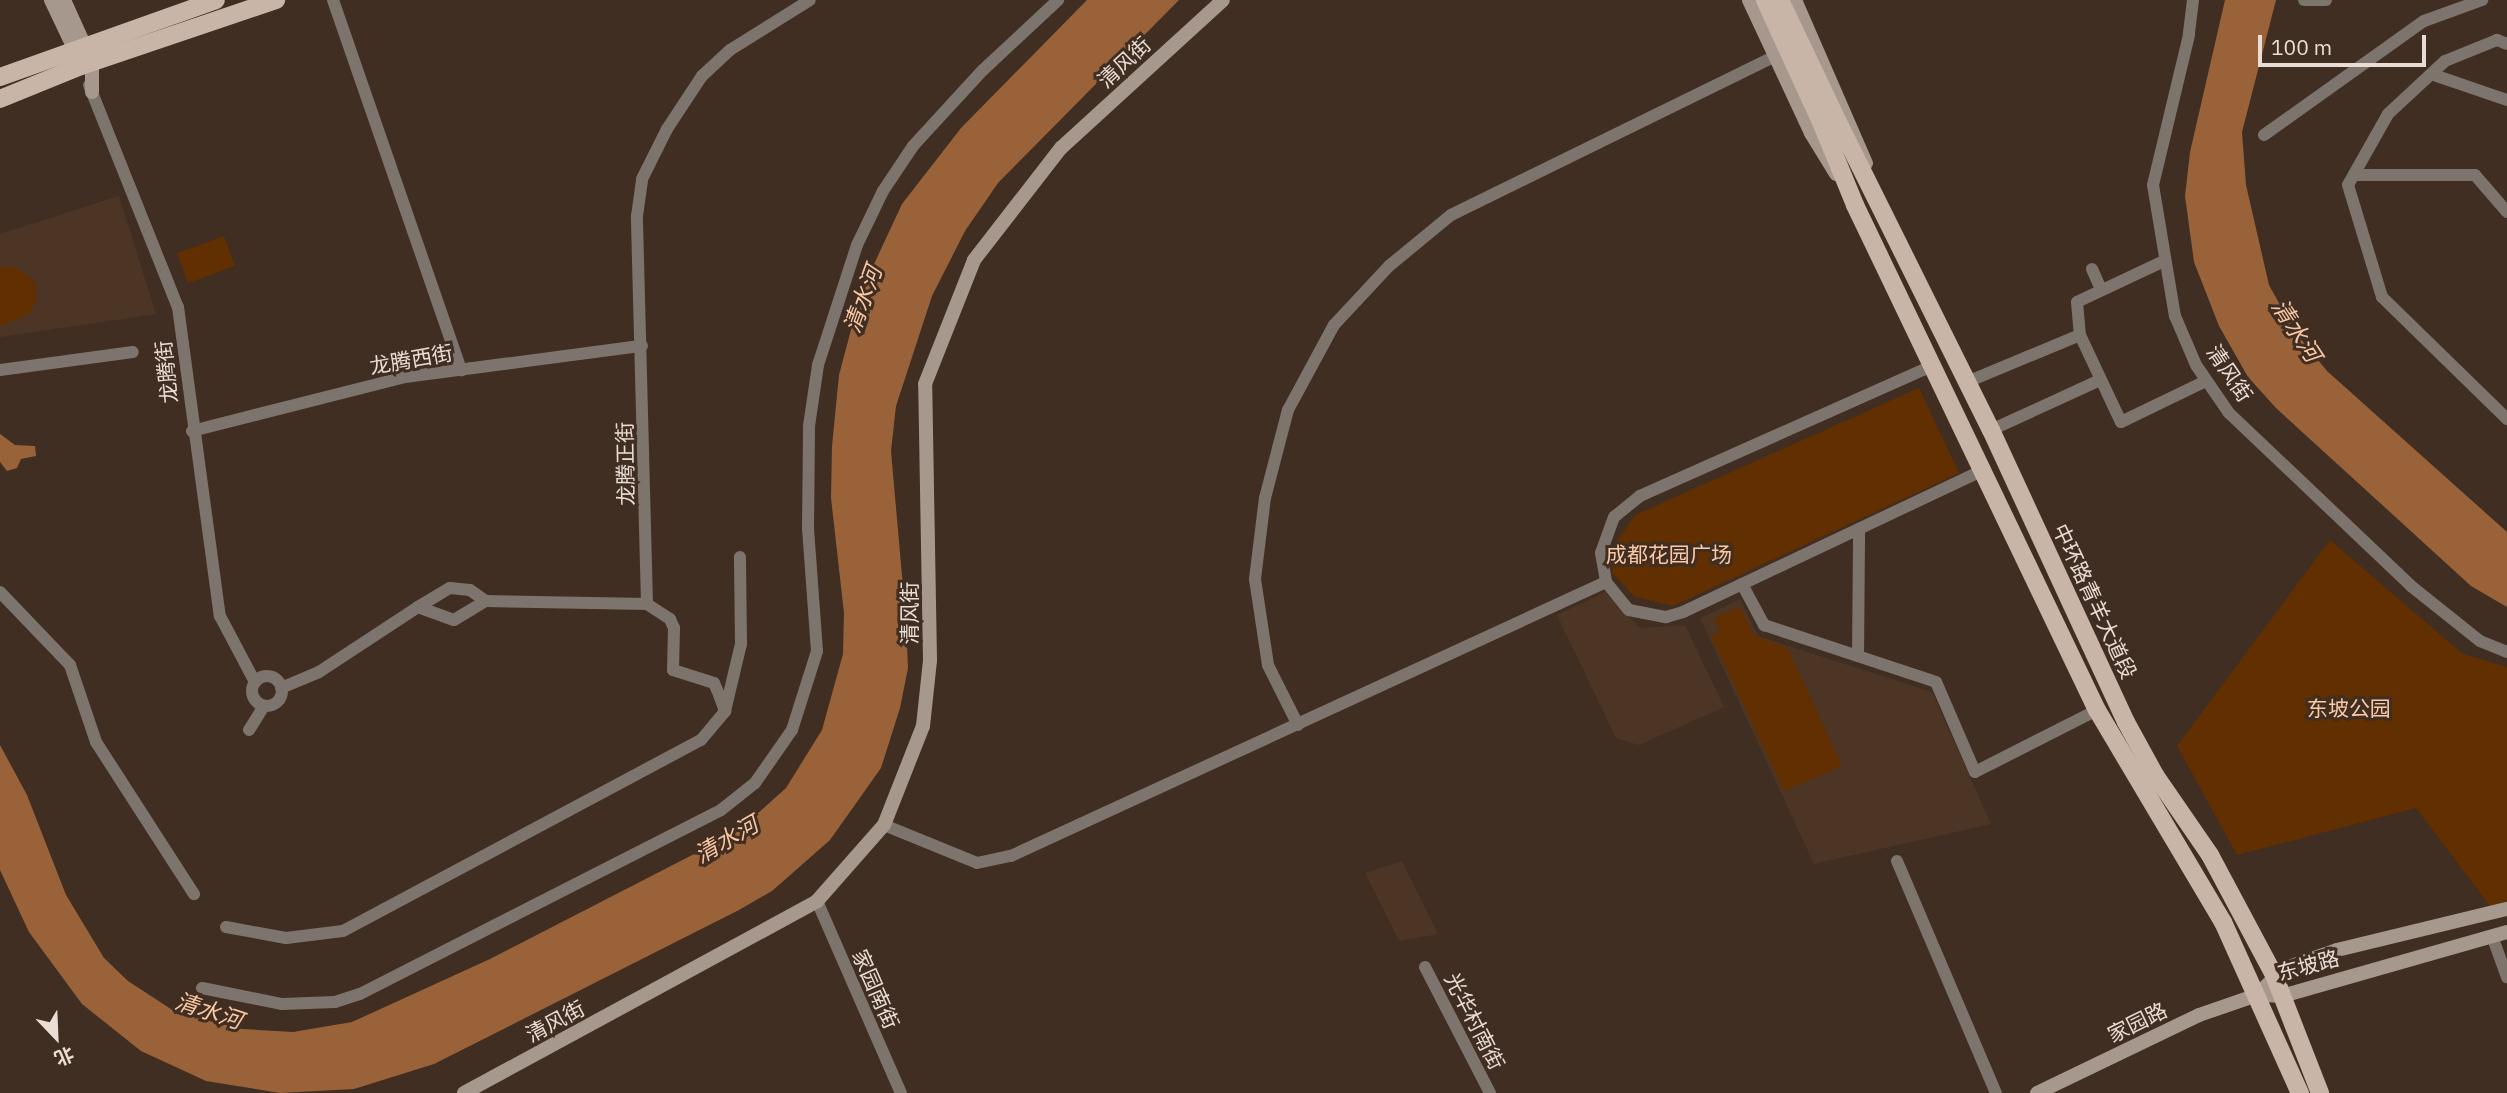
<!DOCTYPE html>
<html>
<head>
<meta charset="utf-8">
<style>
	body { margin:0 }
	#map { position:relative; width:2507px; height:1093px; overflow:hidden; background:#402e22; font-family:"IBM Plex Sans","Noto Sans SC",sans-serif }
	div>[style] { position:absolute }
	.built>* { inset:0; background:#4d3525 }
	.green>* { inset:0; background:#612f00; transform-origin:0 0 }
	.water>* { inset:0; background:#9a6238 }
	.street>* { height:12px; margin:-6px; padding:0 6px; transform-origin:6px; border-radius:6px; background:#7d746e }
	.street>.ring { margin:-6px; padding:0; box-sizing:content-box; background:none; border:12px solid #7d746e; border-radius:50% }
	.secondary>* { height:14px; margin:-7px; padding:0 7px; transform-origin:7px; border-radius:7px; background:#a7988e }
	.primary>* { height:18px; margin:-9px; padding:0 9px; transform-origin:9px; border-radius:9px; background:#c8b5a8 }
	.primary-bridge>* { height:18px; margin:-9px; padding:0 9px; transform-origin:9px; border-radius:9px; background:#c8b5a8 }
	span { translate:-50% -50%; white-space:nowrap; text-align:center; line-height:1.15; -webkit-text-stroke:6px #402e22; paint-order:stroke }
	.street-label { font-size:21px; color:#e9ddd5 }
	.park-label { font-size:21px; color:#fbc9a6 }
	.water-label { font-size:23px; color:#f9c7a5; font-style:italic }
	.north { position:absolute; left:21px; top:1002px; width:70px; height:70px; -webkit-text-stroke:5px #402e22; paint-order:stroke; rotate:157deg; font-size:19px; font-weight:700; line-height:28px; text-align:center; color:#e9ddd5 }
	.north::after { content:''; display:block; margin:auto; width:24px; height:32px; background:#e9ddd5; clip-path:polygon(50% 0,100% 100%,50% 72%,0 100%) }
	.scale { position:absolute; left:2258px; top:35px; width:168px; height:32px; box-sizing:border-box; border:4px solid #e9ddd5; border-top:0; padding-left:9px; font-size:21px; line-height:24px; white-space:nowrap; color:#e9ddd5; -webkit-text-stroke:5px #402e22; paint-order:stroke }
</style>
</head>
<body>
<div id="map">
	<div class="built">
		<div style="clip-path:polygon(119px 196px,156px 314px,0 337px,0 234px)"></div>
		<div style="clip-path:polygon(1605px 592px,1640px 628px,1685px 625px,1724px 707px,1639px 745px,1616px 738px,1557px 615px)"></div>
		<div style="clip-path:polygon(1740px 599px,1758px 636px,1932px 692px,1991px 824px,1814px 864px,1700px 618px)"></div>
		<div style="clip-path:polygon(1402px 861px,1438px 934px,1399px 941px,1365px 873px)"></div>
	</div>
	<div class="green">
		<div style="left:224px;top:236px;width:32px;height:50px;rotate:70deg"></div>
		<div style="clip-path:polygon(16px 267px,35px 282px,37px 299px,29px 314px,0 326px,0 268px)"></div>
		<div style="clip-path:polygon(1919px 388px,1959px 473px,1673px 606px,1635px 597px,1612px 573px,1612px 548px,1635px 515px)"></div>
		<div style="clip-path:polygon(2330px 540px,2463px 654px,2507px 667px,2507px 901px,2490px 906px,2416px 808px,2237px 855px,2177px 746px)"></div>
		<div style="clip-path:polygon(1740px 607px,1754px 635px,1788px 649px,1842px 766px,1784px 791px,1711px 636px,1720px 630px,1714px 618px)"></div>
	</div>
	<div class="water">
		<div style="clip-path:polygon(1087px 0,1179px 0,998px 183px,965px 231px,932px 296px,896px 406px,891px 451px,906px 621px,908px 668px,900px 708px,881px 768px,830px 840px,772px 891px,739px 910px,434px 1064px,354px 1089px,280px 1093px,206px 1081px,141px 1051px,82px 1004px,29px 932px,0 870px,0 745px,27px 795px,66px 895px,104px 958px,128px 981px,177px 1013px,242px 1029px,293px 1032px,352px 1022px,490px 959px,737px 832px,786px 788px,822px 730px,843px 654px,844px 613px,831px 498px,832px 446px,839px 375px,861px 292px,902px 204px,961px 128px)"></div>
		<div style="clip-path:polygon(2225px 0,2276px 0,2242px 132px,2246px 185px,2269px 285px,2295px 332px,2327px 371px,2507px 532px,2507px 607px,2471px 586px,2276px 408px,2248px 377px,2219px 326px,2194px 262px,2185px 196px,2190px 152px)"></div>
		<div style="clip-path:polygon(0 434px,15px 445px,35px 446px,36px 456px,21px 459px,17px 468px,7px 471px,0 462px)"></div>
	</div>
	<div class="street">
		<div style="left:333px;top:0;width:392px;rotate:70.9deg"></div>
		<div style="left:2193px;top:0;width:35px;rotate:97deg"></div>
		<div style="left:2189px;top:35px;width:154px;rotate:103.5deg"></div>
		<div style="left:2153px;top:185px;width:133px;rotate:80.5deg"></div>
		<div style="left:2175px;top:316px;width:53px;rotate:66.8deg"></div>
		<div style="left:2196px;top:365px;width:58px;rotate:55.5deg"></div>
		<div style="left:2229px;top:413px;width:251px;rotate:43.5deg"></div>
		<div style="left:2411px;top:586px;width:88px;rotate:38.6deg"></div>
		<div style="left:2480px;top:641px;width:29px;rotate:22deg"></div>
		<div style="left:2304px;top:0;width:22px"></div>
		<div style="left:2507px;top:44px;width:11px;rotate:-158deg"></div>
		<div style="left:2497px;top:40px;width:56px;rotate:158deg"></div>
		<div style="left:2445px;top:61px;width:78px;rotate:137.1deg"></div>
		<div style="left:2388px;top:114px;width:81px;rotate:119.4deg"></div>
		<div style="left:2348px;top:185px;width:117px;rotate:73.1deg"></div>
		<div style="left:2382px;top:297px;width:175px;rotate:44.3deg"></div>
		<div style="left:2431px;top:74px;width:80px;rotate:18.9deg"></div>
		<div style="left:89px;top:85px;width:239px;rotate:68.2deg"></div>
		<div style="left:178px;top:307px;width:312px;rotate:82.3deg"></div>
		<div style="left:220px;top:616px;width:75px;rotate:62.1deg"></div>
		<div style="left:2264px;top:135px;width:196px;rotate:-35.5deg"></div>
		<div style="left:2424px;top:21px;width:62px;rotate:-19.9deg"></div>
		<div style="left:2354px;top:175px;width:121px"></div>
		<div style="left:2475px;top:175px;width:49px;rotate:49.1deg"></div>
		<div style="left:2164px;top:261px;width:96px;rotate:154.8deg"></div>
		<div style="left:2077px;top:302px;width:33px;rotate:85deg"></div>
		<div style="left:2080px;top:335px;width:96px;rotate:64.8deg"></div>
		<div style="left:2121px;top:422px;width:94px;rotate:-25.8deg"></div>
		<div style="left:2092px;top:269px;width:22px;rotate:66deg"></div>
		<div style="left:1934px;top:365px;width:322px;rotate:156deg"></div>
		<div style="left:1640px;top:496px;width:33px;rotate:141deg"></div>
		<div style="left:1614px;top:517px;width:38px;rotate:110deg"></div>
		<div style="left:1601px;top:553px;width:29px;rotate:80deg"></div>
		<div style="left:1606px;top:582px;width:36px;rotate:51deg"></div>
		<div style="left:1629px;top:610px;width:38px;rotate:11deg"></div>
		<div style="left:1666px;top:617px;width:18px;rotate:-16deg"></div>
		<div style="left:1683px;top:612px;width:334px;rotate:-25.3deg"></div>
		<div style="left:0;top:370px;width:134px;rotate:-7.7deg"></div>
		<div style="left:1967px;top:382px;width:122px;rotate:-22.6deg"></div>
		<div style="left:1991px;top:430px;width:120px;rotate:-24.6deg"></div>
		<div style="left:192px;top:431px;width:220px;rotate:-14.2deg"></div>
		<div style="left:405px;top:377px;width:239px;rotate:-7.5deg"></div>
		<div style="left:1742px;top:584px;width:47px;rotate:61.8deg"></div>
		<div style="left:1764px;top:625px;width:181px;rotate:18.3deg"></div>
		<div style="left:1936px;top:682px;width:98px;rotate:66.6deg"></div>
		<div style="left:1975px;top:772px;width:137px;rotate:-26.9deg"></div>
		<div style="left:0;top:592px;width:101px;rotate:46.2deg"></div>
		<div style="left:70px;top:665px;width:81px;rotate:71.3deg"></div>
		<div style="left:96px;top:742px;width:181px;rotate:57.2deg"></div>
		<div style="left:418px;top:607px;width:37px;rotate:-31deg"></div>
		<div style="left:450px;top:588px;width:20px;rotate:6deg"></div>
		<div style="left:470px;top:590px;width:19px;rotate:35deg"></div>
		<div style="left:1858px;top:656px;width:127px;rotate:-89.5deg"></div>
		<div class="ring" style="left:252px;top:676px;width:18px;height:18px"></div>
		<div style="left:281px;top:688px;width:41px;rotate:-22.8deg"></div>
		<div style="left:319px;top:672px;width:118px;rotate:-33.3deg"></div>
		<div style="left:418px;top:607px;width:38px;rotate:20deg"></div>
		<div style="left:454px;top:620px;width:37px;rotate:-31deg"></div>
		<div style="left:486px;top:601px;width:161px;rotate:1.1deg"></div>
		<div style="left:647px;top:604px;width:388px;rotate:-91.5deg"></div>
		<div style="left:637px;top:216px;width:37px;rotate:-82deg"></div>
		<div style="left:642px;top:179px;width:56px;rotate:-63.4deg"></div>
		<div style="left:667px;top:129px;width:64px;rotate:-56.6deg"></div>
		<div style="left:702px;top:76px;width:38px;rotate:-43deg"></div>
		<div style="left:730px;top:50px;width:94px;rotate:-32deg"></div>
		<div style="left:725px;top:711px;width:69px;rotate:-76.6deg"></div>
		<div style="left:741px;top:644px;width:87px;rotate:-90.7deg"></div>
		<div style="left:1298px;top:725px;width:67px;rotate:-116.6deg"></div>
		<div style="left:1268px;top:665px;width:87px;rotate:-98.6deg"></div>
		<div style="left:1255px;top:579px;width:82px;rotate:-83deg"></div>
		<div style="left:1265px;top:498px;width:91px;rotate:-75.4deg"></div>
		<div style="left:1288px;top:410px;width:97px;rotate:-61.6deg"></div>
		<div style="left:1334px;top:325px;width:81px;rotate:-47deg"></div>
		<div style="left:1389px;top:266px;width:80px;rotate:-39.4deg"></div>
		<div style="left:1451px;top:215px;width:361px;rotate:-26.1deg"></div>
		<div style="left:249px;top:730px;width:28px;rotate:-58deg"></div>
		<div style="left:884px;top:825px;width:100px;rotate:22.2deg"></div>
		<div style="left:977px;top:863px;width:35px;rotate:-12deg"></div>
		<div style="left:1011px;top:856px;width:655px;rotate:-24.73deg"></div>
		<div style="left:1897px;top:861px;width:252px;rotate:66.9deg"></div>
		<div style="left:817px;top:901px;width:210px;rotate:66.4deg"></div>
		<div style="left:226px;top:927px;width:61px;rotate:10.4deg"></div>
		<div style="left:286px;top:938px;width:57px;rotate:-7deg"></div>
		<div style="left:343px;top:931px;width:406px;rotate:-28.1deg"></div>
		<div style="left:701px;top:740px;width:38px;rotate:-50deg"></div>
		<div style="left:725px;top:711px;width:15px;rotate:-110deg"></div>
		<div style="left:720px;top:697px;width:15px;rotate:-113deg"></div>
		<div style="left:714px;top:683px;width:43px;rotate:-162.4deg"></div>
		<div style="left:673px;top:670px;width:42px;rotate:-88.6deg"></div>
		<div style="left:674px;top:628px;width:10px;rotate:-114deg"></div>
		<div style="left:670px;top:619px;width:27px;rotate:-147deg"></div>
		<div style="left:2492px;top:936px;width:44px;rotate:69.9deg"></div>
		<div style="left:1425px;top:967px;width:142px;rotate:62.7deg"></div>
		<div style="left:202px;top:988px;width:82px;rotate:11.3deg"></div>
		<div style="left:282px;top:1004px;width:53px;rotate:-2.2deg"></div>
		<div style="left:335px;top:1002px;width:26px;rotate:-18deg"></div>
		<div style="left:360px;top:994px;width:405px;rotate:-27deg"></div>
		<div style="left:721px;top:810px;width:43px;rotate:-38.5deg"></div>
		<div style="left:755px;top:783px;width:65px;rotate:-55.1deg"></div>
		<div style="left:792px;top:730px;width:83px;rotate:-72.4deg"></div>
		<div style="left:817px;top:651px;width:123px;rotate:-94.2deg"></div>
		<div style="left:808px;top:528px;width:102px;rotate:-89.4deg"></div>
		<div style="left:809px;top:426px;width:62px;rotate:-81.6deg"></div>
		<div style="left:818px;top:365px;width:126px;rotate:-72deg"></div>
		<div style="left:857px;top:245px;width:60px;rotate:-64.3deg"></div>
		<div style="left:883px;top:191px;width:54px;rotate:-56.3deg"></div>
		<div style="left:913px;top:146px;width:103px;rotate:-47.4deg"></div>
		<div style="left:983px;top:70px;width:103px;rotate:-43deg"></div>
	</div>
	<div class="secondary">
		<div style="left:51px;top:0;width:65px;rotate:64.6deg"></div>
		<div style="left:64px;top:0;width:68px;rotate:65.7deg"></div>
		<div style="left:92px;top:62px;width:30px;rotate:90deg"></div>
		<div style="left:1749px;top:0;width:147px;rotate:65deg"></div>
		<div style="left:1811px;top:133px;width:48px;rotate:58.6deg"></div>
		<div style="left:1795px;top:0;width:178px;rotate:66.5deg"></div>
		<div style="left:2257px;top:995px;width:37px;rotate:-45deg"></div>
		<div style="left:2283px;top:969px;width:57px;rotate:-19.4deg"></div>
		<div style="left:2337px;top:950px;width:175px;rotate:-13.6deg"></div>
		<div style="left:464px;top:1093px;width:402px;rotate:-28.5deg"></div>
		<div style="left:817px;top:901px;width:101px;rotate:-48.6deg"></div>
		<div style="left:884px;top:825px;width:106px;rotate:-68.5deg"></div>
		<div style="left:923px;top:726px;width:66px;rotate:-83.9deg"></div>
		<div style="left:930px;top:660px;width:276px;rotate:-91deg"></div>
		<div style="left:925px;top:384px;width:133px;rotate:-68.4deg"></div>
		<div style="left:974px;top:260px;width:142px;rotate:-52.2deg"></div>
		<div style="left:1061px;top:148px;width:219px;rotate:-42.4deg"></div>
		<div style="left:2037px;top:1093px;width:180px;rotate:-25.7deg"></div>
		<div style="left:2199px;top:1015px;width:61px;rotate:-19deg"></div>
		<div style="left:2257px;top:995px;width:25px;rotate:2deg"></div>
		<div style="left:2282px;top:996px;width:234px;rotate:-15.9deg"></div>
	</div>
	<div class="primary">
		<div style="left:0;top:77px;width:229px;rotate:-19.6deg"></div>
		<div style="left:0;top:99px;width:87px;rotate:-22.2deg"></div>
		<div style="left:81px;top:66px;width:206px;rotate:-18.7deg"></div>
		<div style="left:1838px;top:122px;width:344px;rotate:63.6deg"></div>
		<div style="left:1991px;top:430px;width:322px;rotate:65.2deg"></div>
		<div style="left:2126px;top:722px;width:60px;rotate:61.3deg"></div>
		<div style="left:2155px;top:775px;width:97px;rotate:55.5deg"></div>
		<div style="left:2210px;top:855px;width:136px;rotate:61.9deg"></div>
		<div style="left:2274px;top:975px;width:127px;rotate:68.7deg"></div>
		<div style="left:1824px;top:129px;width:82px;rotate:67.8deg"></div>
		<div style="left:1855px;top:205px;width:560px;rotate:64.4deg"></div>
		<div style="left:2097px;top:710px;width:247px;rotate:59.3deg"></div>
		<div style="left:2223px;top:922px;width:188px;rotate:65.8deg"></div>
	</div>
	<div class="primary-bridge">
		<div style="left:1765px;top:0;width:142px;rotate:65.4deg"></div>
		<div style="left:1780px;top:0;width:135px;rotate:64.6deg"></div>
	</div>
	<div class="street-label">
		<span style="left:1124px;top:62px;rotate:-43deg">清风街</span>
		<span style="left:411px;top:359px;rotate:-10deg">龙腾西街</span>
		<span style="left:166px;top:372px;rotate:-96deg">龙腾街</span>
		<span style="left:2230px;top:373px;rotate:56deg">清风街</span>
		<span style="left:625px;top:464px;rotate:-91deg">龙腾正街</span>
		<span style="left:2095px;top:601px;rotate:65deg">中环路青羊大道段</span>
		<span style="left:909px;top:613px;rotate:-90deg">清风街</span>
		<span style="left:2308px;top:965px;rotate:-15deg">东坡路</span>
		<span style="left:876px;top:989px;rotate:66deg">家园南街</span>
		<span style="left:555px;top:1021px;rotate:-28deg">清风街</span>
		<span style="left:1475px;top:1021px;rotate:63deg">光华村南街</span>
		<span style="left:2137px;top:1022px;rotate:-26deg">家园路</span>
	</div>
	<div class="park-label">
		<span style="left:1669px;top:554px">成都花园广场</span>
		<span style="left:2349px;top:708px">东坡公园</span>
	</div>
	<div class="water-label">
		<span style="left:862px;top:299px;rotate:-70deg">清水河</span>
		<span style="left:2297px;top:330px;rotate:57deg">清水河</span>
		<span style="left:726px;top:839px;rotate:-30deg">清水河</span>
		<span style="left:209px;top:1010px;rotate:18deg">清水河</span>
	</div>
	<div class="north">北</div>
	<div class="scale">100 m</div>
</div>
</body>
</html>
